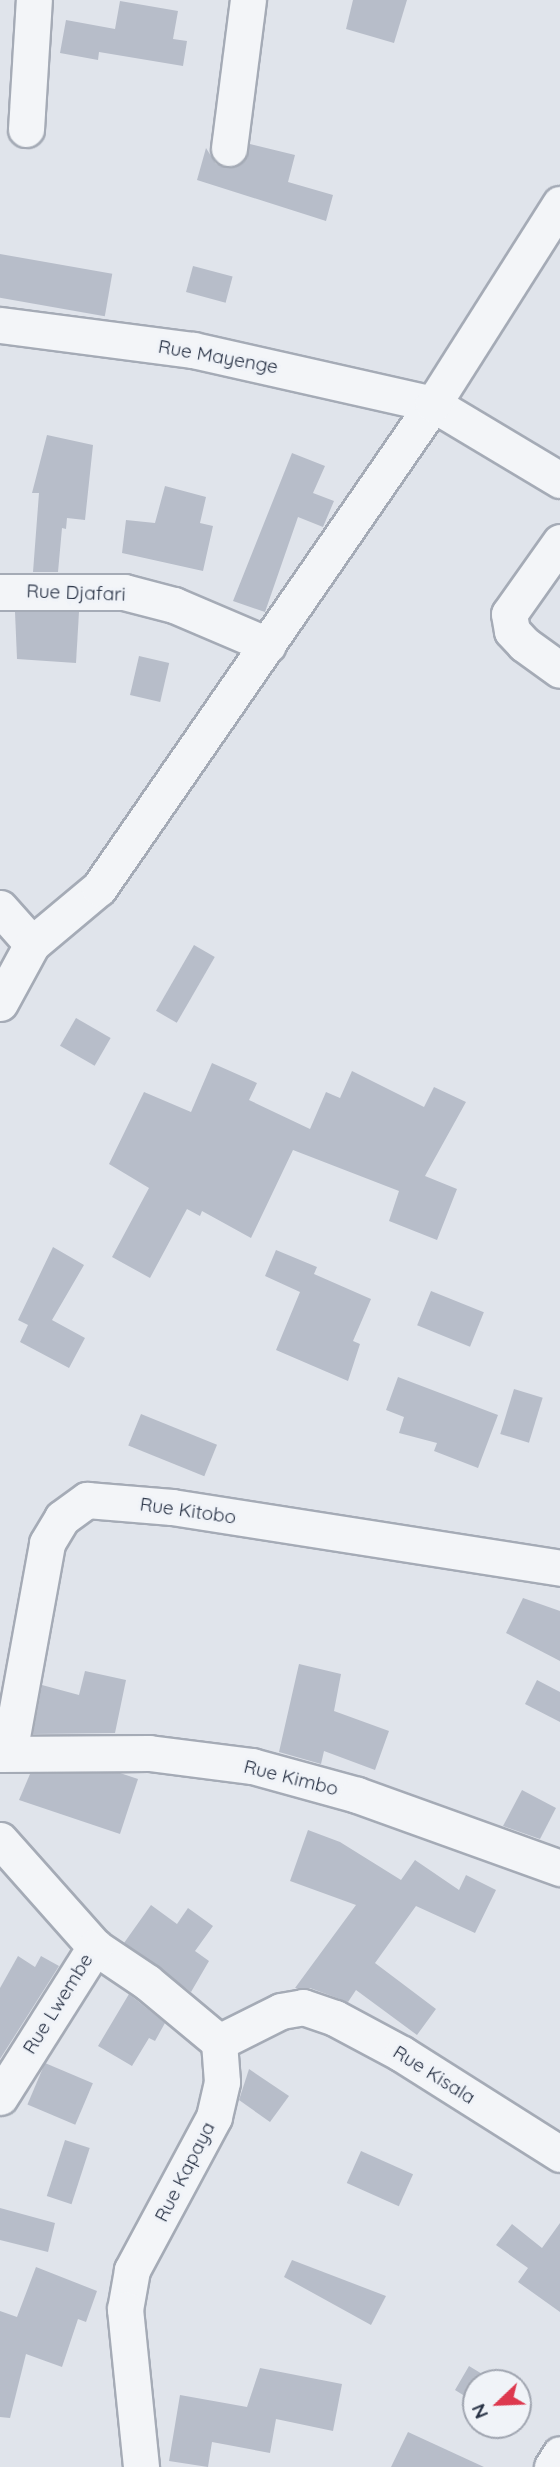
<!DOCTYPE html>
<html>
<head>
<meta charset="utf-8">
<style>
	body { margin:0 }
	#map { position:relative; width:560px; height:2467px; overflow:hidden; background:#e0e4eb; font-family:Quicksand,sans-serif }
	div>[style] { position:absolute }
	.building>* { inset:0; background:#b7bdc9; transform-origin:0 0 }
	.roads { filter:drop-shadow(2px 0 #a5abb6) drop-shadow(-2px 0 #a5abb6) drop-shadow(0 2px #a5abb6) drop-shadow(0 -2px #a5abb6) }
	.street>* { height:35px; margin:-17.5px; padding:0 17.5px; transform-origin:17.5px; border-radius:17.5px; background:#f3f5f8 }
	span { translate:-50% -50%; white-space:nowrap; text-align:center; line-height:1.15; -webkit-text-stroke:6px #f0f3f8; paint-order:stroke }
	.street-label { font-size:19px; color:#273144 }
	.north { position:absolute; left:462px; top:2369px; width:70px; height:70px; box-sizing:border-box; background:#f0f3f8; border:2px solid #a0a5b0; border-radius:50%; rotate:247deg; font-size:19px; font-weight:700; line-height:28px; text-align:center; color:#273144 }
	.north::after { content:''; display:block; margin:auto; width:24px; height:32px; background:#dd384e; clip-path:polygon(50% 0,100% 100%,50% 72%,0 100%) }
</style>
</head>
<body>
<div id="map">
	<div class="building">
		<div style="clip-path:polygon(353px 0,407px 0,394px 43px,346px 29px)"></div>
		<div style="clip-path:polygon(120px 1px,178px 11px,173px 39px,187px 41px,183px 66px,99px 52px,98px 60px,60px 53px,66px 20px,115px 29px)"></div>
		<div style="clip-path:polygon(250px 144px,295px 155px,288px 182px,333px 195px,326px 221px,197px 180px,206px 148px,216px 164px,227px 168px,245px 161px)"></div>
		<div style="left:0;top:254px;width:114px;height:43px;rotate:10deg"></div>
		<div style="left:193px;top:266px;width:41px;height:27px;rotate:15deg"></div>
		<div style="clip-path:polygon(47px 435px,93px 445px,85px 520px,67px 518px,66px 529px,62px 528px,58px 572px,33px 572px,39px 493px,32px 493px)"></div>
		<div style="clip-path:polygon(292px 453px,325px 466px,313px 493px,334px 501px,323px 527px,298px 517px,265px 612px,233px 601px)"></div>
		<div style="clip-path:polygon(165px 486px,206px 497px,200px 523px,213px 526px,203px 571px,122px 553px,126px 520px,155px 523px)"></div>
		<div style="clip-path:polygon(15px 612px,79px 612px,76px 663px,17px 659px)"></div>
		<div style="left:139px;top:656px;width:31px;height:40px;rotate:13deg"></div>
		<div style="left:194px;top:945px;width:24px;height:76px;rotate:30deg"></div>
		<div style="left:76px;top:1018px;width:40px;height:32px;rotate:30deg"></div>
		<div style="clip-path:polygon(212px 1063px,257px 1083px,249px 1100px,310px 1129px,326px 1092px,340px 1098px,352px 1071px,424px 1107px,434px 1087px,466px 1102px,425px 1176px,457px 1189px,437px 1240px,389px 1221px,399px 1191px,293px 1150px,251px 1238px,202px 1211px,200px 1216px,187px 1209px,150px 1278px,112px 1257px,149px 1188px,109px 1164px,144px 1092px,191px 1112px)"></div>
		<div style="clip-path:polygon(53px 1247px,84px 1265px,52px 1320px,85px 1338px,69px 1368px,20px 1342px,28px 1325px,18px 1320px)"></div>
		<div style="clip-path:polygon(276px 1250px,317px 1267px,314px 1274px,371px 1299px,353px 1341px,360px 1344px,348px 1381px,276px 1350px,300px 1292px,265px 1276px)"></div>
		<div style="left:431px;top:1291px;width:57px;height:37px;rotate:22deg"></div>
		<div style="clip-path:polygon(398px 1377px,498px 1415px,478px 1468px,434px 1451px,437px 1443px,399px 1433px,404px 1417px,386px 1410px)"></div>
		<div style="left:514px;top:1389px;width:30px;height:47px;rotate:17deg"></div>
		<div style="left:141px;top:1414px;width:82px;height:34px;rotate:22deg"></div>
		<div style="clip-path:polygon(523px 1598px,560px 1611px,560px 1661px,506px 1633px)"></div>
		<div style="clip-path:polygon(299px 1664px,341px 1674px,334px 1711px,389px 1731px,375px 1770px,324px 1751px,321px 1764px,279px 1752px)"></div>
		<div style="clip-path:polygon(85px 1671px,126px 1680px,115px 1733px,33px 1734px,42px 1685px,79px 1695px)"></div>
		<div style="clip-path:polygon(537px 1680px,560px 1692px,560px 1722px,525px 1704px)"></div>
		<div style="clip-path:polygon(120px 1773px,138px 1779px,120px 1834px,19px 1800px,30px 1774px)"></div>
		<div style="clip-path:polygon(522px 1790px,556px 1808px,540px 1839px,503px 1826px)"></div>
		<div style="clip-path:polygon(308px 1830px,340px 1842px,401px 1880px,415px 1860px,459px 1890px,466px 1875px,496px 1890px,475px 1933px,416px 1906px,375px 1963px,436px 2009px,417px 2035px,356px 1990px,348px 2002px,310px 1988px,295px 1988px,356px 1905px,290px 1881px)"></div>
		<div style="clip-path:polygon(151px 1905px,177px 1924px,188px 1908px,213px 1926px,195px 1951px,209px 1961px,191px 1992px,124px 1943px)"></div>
		<div style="clip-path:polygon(18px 1956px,35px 1967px,41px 1956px,59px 1966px,0 2059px,0 1988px)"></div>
		<div style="clip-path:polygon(129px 1994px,165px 2023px,155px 2041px,149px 2038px,132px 2066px,98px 2046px)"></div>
		<div style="left:45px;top:2063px;width:52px;height:45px;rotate:23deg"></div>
		<div style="clip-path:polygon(249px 2069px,289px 2096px,270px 2122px,239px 2100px)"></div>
		<div style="left:65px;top:2140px;width:26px;height:59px;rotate:18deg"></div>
		<div style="left:361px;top:2151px;width:57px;height:35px;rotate:24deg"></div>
		<div style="clip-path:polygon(0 2208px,55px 2223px,48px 2252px,0 2240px)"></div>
		<div style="clip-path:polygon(560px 2223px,560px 2312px,518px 2282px,528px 2268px,496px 2245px,512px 2224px,542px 2248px)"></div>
		<div style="clip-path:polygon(292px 2260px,386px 2296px,371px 2325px,284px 2277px)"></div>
		<div style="clip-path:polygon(36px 2267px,97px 2291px,86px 2322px,78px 2319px,62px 2367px,26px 2354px,10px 2418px,0 2417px,0 2311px,17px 2317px)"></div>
		<div style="clip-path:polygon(469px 2366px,497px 2383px,476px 2383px,476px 2403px,455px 2390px)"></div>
		<div style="clip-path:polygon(260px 2368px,342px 2384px,333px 2431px,276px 2419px,270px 2453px,212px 2442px,208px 2467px,169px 2461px,180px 2395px,247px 2407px)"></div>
		<div style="clip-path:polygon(408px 2432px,484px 2467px,391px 2467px)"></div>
	</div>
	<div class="roads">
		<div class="street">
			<div style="left:26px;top:129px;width:129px;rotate:-86.5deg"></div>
			<div style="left:229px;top:148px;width:149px;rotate:-82.7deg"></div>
			<div style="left:0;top:325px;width:195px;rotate:7.4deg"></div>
			<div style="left:193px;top:350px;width:246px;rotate:12.7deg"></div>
			<div style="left:433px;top:404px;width:148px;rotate:30.9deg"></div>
			<div style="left:560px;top:542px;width:88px;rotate:125.3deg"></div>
			<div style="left:509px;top:614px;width:17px;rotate:80deg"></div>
			<div style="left:512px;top:631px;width:18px;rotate:47deg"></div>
			<div style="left:524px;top:644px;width:44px;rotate:35.8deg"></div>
			<div style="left:0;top:592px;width:124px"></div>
			<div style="left:124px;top:592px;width:52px;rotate:14.6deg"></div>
			<div style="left:174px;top:605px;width:102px;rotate:23.1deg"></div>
			<div style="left:0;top:908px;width:48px;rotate:48.4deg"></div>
			<div style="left:0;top:1003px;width:67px;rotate:-61.5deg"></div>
			<div style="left:32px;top:944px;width:87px;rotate:-39.9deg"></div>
			<div style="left:99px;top:888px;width:588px;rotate:-55.39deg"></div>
			<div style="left:433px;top:404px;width:237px;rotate:-57.6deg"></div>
			<div style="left:9px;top:1753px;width:213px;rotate:-79.7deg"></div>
			<div style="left:47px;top:1543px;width:29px;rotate:-59deg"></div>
			<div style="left:62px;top:1518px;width:31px;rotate:-36deg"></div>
			<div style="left:87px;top:1500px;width:85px;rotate:4.7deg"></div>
			<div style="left:172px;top:1507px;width:393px;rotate:8.9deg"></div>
			<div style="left:0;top:1754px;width:149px;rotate:-0.4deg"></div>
			<div style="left:149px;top:1753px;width:104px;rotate:7.2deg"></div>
			<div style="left:252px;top:1766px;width:109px;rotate:15.4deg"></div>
			<div style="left:357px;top:1795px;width:216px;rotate:19.8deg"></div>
			<div style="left:0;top:1840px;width:143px;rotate:48.4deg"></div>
			<div style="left:95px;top:1947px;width:63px;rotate:33.9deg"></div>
			<div style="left:147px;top:1982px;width:94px;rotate:39.8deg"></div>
			<div style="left:219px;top:2042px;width:40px;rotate:85.7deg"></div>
			<div style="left:222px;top:2082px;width:36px;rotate:103deg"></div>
			<div style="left:214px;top:2117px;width:174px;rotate:118.2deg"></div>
			<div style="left:132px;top:2270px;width:40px;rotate:100deg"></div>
			<div style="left:125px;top:2309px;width:159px;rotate:84.2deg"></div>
			<div style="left:219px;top:2042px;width:69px;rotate:-26.6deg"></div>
			<div style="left:281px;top:2011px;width:22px;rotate:-10deg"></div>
			<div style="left:303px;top:2007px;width:34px;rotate:19deg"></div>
			<div style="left:335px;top:2018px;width:76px;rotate:28.2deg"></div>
			<div style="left:402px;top:2054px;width:187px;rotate:32.3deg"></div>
			<div style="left:0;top:2097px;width:178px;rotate:-57.7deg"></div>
			<div style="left:552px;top:2467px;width:15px;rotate:-58deg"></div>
		</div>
	</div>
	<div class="street-label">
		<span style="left:218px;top:357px;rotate:10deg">Rue Mayenge</span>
		<span style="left:76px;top:593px;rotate:2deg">Rue Djafari</span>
		<span style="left:188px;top:1511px;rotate:8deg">Rue Kitobo</span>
		<span style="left:291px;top:1778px;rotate:14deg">Rue Kimbo</span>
		<span style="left:58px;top:2004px;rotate:-58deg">Rue Lwembe</span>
		<span style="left:434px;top:2075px;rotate:32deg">Rue Kisala</span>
		<span style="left:185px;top:2172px;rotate:-63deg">Rue Kapaya</span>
	</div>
	<div class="north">N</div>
</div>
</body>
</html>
